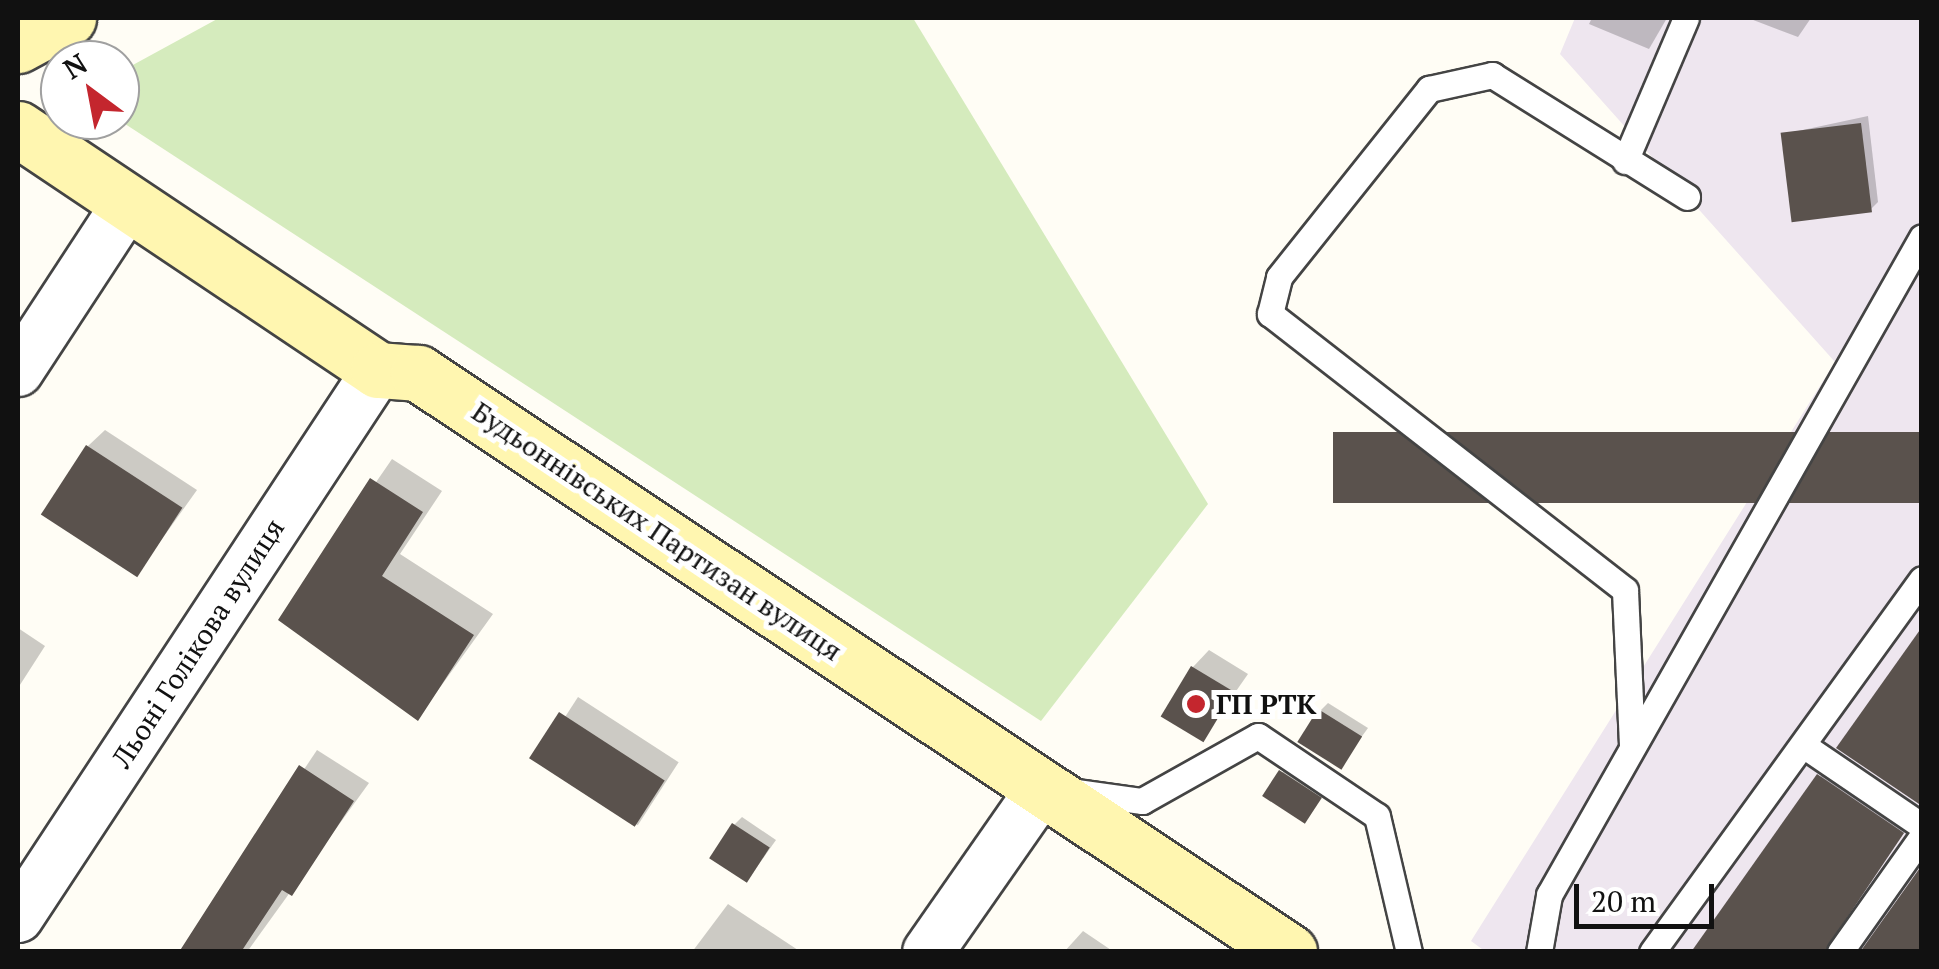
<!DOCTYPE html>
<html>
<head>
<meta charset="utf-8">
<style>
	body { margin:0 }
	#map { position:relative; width:1939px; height:969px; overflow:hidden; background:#fffdf5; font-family:"PT Serif",serif }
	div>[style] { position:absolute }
	.industrial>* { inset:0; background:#eee6ef }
	.green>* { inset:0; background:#d5ebbd }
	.shadow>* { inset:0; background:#0003; transform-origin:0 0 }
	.building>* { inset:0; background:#5a524d; transform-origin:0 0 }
	.roads { filter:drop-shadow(2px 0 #444) drop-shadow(-2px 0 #444) drop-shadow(0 2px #444) drop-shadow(0 -2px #444) }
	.lane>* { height:25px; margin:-12.5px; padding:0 12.5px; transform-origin:12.5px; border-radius:12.5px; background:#fff }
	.street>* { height:50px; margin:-25px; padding:0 25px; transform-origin:25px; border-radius:25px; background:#fff }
	.secondary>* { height:55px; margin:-27.5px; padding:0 27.5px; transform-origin:27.5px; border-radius:27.5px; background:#fff6b0 }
	.dots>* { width:28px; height:28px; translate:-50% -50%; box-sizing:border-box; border:5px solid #fff; border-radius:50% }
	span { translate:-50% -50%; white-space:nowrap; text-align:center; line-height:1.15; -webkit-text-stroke:10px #fff; paint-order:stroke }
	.street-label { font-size:28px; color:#111 }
	.poi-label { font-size:28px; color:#111; font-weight:700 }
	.left { translate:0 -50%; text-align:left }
	.frame { position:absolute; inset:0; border:20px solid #111; pointer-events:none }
	.north { position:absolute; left:40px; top:40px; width:100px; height:100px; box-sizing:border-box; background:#fff; border:2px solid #a0a0a0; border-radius:50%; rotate:328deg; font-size:28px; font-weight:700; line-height:40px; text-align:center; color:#111 }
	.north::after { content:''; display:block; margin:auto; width:35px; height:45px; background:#c4262e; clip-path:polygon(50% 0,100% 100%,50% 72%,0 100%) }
	.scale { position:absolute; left:1574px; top:884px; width:140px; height:45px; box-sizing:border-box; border:5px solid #111; border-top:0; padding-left:12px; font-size:30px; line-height:35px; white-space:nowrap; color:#111; -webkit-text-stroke:8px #fff; paint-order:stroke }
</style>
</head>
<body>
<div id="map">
	<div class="industrial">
		<div style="clip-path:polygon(1575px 18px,1921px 18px,1921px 951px,1486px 952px,1471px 941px,1835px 362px,1560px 54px)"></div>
	</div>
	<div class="green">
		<div style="clip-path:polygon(219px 18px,913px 18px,1208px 504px,1041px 721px,119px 120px,120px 72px)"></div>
	</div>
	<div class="shadow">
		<div style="clip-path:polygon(1592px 18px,1667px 18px,1649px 49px,1589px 24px)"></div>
		<div style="clip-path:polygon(1748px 18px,1811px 18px,1798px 37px)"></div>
		<div style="clip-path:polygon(1868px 116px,1878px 202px,1870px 210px,1784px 134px)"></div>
		<div style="clip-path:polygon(105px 430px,197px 490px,137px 574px,88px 446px)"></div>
		<div style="clip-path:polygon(392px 459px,442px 491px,400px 554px,493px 614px,418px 718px,281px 620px)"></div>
		<div style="clip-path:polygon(18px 628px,45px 646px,18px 688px)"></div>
		<div style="clip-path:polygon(1209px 650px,1248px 674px,1202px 740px,1193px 667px)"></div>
		<div style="left:578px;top:697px;width:120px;height:75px;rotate:33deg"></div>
		<div style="clip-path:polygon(1328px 703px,1368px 728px,1339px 768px,1320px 711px)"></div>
		<div style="clip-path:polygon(317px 750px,369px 783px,247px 952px,182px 952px)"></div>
		<div style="left:1289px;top:763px;width:47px;height:40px;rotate:35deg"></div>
		<div style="clip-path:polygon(1827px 768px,1910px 824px,1834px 933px,1838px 952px,1694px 952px)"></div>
		<div style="clip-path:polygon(742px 817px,776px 840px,747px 881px,734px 825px)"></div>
		<div style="clip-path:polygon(728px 904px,801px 952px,692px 952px)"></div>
		<div style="clip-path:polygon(1083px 931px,1114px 952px,1064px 952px)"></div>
	</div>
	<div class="building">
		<div style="left:1861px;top:123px;width:90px;height:81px;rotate:83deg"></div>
		<div style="left:1922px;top:432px;width:71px;height:589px;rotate:90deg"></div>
		<div style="left:86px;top:445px;width:115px;height:83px;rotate:33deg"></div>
		<div style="clip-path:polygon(370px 478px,423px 512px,382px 576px,474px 635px,418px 721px,278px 620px)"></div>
		<div style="clip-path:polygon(1922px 627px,1922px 806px,1836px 748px)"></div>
		<div style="left:1191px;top:666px;width:50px;height:59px;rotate:31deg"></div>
		<div style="left:1318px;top:709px;width:52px;height:39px;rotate:32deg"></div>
		<div style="left:559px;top:712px;width:126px;height:55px;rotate:33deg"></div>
		<div style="clip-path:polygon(299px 765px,354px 801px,292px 896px,282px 890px,241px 952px,179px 952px)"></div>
		<div style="left:1279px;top:770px;width:51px;height:31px;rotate:33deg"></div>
		<div style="clip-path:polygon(1817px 774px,1904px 833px,1824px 952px,1691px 952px)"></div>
		<div style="left:732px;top:823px;width:45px;height:42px;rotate:33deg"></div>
		<div style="clip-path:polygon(1922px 865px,1922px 952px,1860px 952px)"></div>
	</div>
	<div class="roads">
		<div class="lane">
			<div style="left:1625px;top:161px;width:155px;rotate:-66.9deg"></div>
			<div style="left:1632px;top:745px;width:155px;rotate:-92.6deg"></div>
			<div style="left:1625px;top:590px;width:450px;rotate:-142.1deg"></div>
			<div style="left:1270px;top:314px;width:38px;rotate:-76deg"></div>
			<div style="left:1279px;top:277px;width:241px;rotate:-51.4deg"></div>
			<div style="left:1429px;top:89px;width:65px;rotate:-12.5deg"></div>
			<div style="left:1492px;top:75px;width:230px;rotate:32deg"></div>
			<div style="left:1803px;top:745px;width:144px;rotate:34.2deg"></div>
			<div style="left:1069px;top:791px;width:74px;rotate:7.8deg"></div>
			<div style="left:1142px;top:801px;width:133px;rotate:-29.3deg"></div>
			<div style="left:1258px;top:736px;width:143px;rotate:33.9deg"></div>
			<div style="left:1377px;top:816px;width:140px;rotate:76.8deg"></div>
			<div style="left:1539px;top:952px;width:58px;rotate:-80deg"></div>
			<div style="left:1549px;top:895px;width:756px;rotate:-60.45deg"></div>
			<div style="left:1652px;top:952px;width:460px;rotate:-54.1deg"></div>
			<div style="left:1840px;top:952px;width:142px;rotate:-54.7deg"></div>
		</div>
		<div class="street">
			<div style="left:18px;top:371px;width:201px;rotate:-56.8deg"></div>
			<div style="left:18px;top:917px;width:655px;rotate:-56.65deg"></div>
			<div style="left:928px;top:952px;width:201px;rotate:-55.1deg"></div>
		</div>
		<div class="secondary">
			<div style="left:18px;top:45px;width:57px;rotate:-28.4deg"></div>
			<div style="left:18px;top:129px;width:433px;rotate:33.8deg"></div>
			<div style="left:378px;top:370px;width:40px;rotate:4.3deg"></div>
			<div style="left:418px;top:373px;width:1046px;rotate:33.61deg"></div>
		</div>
	</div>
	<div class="dots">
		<div style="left:1196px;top:704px;background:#c4262e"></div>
	</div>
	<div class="street-label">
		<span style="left:657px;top:531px;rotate:34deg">Будьоннівських Партизан вулиця</span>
		<span style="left:198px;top:643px;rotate:-57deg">Льоні Голікова вулиця</span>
	</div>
	<div class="poi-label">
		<span class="left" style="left:1216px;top:704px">ГП РТК</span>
	</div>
	<div class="frame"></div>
	<div class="north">N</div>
	<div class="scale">20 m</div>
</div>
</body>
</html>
